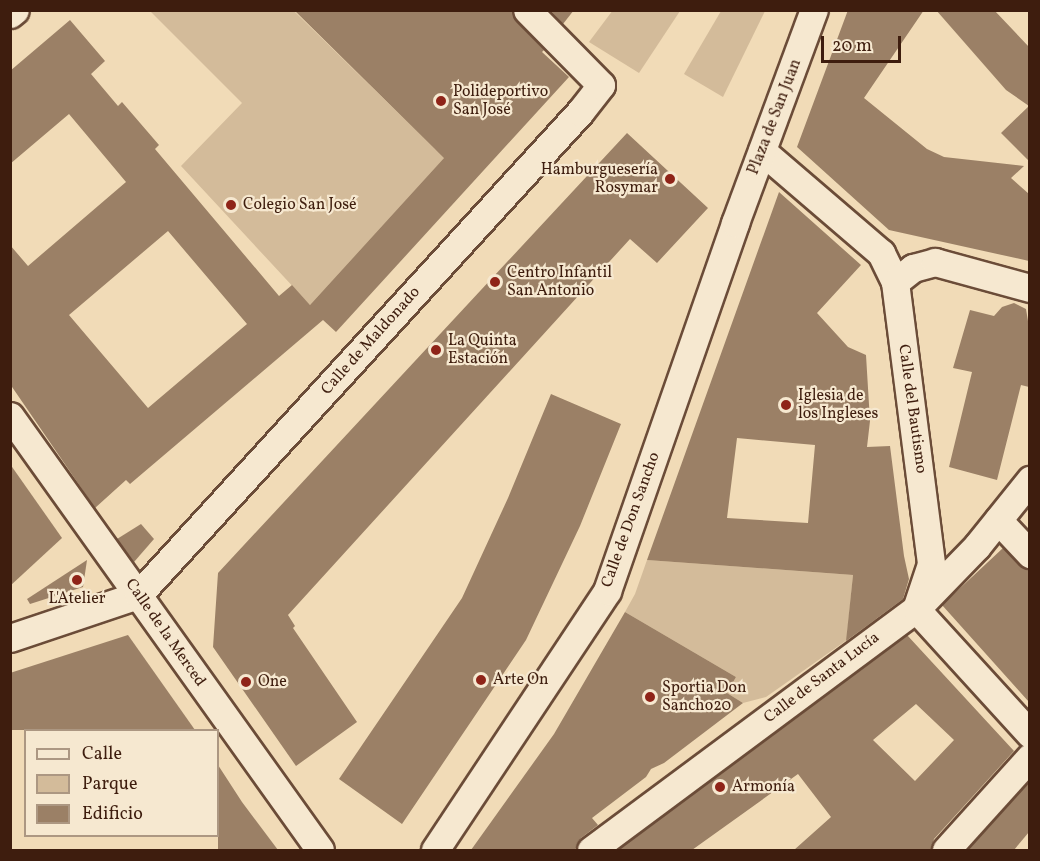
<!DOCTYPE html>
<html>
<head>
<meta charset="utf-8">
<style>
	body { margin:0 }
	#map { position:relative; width:1040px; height:861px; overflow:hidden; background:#f1dbb7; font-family:Vollkorn,serif }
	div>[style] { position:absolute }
	.green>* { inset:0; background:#d3bb9a }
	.building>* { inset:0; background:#9b8066 }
	.roads { filter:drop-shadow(2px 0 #6b4c38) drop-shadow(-2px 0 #6b4c38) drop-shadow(0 2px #6b4c38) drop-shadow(0 -2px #6b4c38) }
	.minor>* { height:27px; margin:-13.5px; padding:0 13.5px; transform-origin:13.5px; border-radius:13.5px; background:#f6e8d0 }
	.dots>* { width:16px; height:16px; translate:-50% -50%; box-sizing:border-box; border:3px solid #f6e8d0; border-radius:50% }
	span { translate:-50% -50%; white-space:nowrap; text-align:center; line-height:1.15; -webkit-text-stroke:4.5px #f6e8d0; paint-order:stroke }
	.poi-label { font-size:16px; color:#3e1d0e }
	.left { translate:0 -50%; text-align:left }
	.right { translate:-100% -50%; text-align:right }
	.street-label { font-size:16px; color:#3e1d0e }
	.frame { position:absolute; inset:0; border:12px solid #3e1d0e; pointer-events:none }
	.legend { position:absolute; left:24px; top:729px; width:195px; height:108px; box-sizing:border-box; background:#f6e8d0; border:2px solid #ac9782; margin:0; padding:8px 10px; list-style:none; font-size:18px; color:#3e1d0e }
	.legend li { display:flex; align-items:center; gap:12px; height:30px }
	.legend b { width:30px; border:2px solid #ac9782 }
	.scale { position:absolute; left:821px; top:36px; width:80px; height:27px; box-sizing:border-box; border:3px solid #3e1d0e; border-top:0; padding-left:8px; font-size:18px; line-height:21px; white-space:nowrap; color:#3e1d0e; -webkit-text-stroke:4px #f6e8d0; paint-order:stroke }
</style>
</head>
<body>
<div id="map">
	<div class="green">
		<div style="clip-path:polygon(613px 10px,680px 11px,639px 73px,589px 42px)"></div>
		<div style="clip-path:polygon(150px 11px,294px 11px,435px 149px,445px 157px,310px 305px,181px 166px,242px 103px)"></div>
		<div style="clip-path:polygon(721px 11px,765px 11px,723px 97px,684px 74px)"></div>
		<div style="clip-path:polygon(647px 560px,853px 575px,847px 635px,881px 616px,766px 697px,743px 703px,727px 693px,736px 677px,625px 612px,635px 594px)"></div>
	</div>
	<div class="building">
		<div style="clip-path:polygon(evenodd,294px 10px,512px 10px,516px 21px,544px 50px,542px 52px,569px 77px,336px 332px,323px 320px,130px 484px,126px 480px,95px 508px,10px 384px,10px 245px,28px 266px,126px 182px,69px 114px,10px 164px,10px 71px,70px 20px,105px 61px,91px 74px,118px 106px,122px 102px,159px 145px,155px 149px,279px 296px,292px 285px,310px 305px,444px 158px,294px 10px,168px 231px,247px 324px,148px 408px,69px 315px,168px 231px)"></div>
		<div style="clip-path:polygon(550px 10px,574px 10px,563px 24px)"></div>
		<div style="clip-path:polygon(848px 10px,924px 10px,864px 98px,927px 149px,944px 157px,1024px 166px,1011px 178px,1029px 194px,1029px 261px,889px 230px,797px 147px)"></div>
		<div style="clip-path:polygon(936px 10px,994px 10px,1029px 47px,1029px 161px,1001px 133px,1029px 106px,1006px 90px)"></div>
		<div style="clip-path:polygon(627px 133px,708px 208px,657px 263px,630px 239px,288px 615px,295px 626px,293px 628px,357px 722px,296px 766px,213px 647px,218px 573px)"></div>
		<div style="clip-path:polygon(evenodd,779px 192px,861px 265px,817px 313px,848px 347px,866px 355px,870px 421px,867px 447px,890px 446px,904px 556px,909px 579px,903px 599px,846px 641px,853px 575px,647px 560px,779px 192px,737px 438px,815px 445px,808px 523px,727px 518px,737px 438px)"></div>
		<div style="clip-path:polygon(1014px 303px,1026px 309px,1029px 327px,1029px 387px,1021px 385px,997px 480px,949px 467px,972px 372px,953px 368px,970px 310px,994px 316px,1002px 307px)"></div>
		<div style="clip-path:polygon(551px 394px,621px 424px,580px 526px,526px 640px,402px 824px,339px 779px,462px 598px,508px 498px)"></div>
		<div style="clip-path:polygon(10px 464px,62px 538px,10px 586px)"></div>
		<div style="clip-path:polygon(141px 524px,154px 539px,134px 562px,117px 539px)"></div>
		<div style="clip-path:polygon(1003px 548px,1019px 565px,1029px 569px,1029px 702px,942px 605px)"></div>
		<div style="clip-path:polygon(87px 560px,83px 587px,30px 604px,27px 599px)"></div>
		<div style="clip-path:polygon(625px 612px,736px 677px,727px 693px,743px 703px,664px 763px,651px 769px,646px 777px,592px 818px,598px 825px,581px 838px,575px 850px,471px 850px,554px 734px)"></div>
		<div style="clip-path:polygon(128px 635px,195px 730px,10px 730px,10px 673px)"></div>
		<div style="clip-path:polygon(evenodd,907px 635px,1014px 751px,934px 839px,931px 850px,794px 850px,831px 817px,798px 774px,692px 850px,617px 850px,907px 635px,916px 704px,954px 740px,915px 781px,873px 740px,916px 704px)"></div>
		<div style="clip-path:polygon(218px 765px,242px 802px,278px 850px,218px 850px)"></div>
		<div style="clip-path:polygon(1029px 781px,1029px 832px,1014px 850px,967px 850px)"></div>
	</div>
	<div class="roads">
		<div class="minor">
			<div style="left:10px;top:14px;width:6px;rotate:-39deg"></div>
			<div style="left:762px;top:151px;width:157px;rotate:40.6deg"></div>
			<div style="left:881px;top:253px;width:32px;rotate:64deg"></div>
			<div style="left:895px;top:282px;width:284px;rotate:82.7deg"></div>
			<div style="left:931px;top:564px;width:47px;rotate:108.4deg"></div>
			<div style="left:916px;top:609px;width:169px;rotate:47.6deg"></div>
			<div style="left:895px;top:282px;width:23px;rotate:-38deg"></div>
			<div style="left:913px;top:268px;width:23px;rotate:-15deg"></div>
			<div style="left:935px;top:262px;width:98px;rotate:15.3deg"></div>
			<div style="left:10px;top:416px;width:533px;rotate:54.46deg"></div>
			<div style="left:998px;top:520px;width:47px;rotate:46.7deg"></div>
			<div style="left:10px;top:638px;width:135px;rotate:-18.6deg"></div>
			<div style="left:138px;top:595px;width:655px;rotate:-47.54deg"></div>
			<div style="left:580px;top:112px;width:34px;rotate:-52deg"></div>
			<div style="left:601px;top:85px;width:105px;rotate:-134.6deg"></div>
			<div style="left:435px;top:850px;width:311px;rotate:-56.4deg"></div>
			<div style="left:607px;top:591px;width:390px;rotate:-70.8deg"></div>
			<div style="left:735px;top:223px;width:227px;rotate:-69.7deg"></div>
			<div style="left:591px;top:850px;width:405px;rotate:-36.6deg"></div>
			<div style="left:916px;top:609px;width:88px;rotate:-45.9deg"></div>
			<div style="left:977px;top:546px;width:85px;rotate:-51.2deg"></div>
			<div style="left:946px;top:850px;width:125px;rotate:-47.9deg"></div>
		</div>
	</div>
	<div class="dots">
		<div style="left:441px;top:101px;background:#8f2418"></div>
		<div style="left:670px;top:179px;background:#8f2418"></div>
		<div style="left:231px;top:205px;background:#8f2418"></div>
		<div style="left:495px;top:282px;background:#8f2418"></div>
		<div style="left:436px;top:350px;background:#8f2418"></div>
		<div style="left:786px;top:405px;background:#8f2418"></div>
		<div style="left:77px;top:580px;background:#8f2418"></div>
		<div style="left:481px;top:680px;background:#8f2418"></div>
		<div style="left:246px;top:682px;background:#8f2418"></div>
		<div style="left:650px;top:697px;background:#8f2418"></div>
		<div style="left:720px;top:787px;background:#8f2418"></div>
	</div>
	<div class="poi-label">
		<span class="left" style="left:453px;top:101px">Polideportivo<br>San José</span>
		<span class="right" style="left:658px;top:179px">Hamburguesería<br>Rosymar</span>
		<span class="left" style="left:243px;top:205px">Colegio San José</span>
		<span class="left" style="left:507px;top:282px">Centro Infantil<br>San Antonio</span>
		<span class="left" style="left:448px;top:350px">La Quinta<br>Estación</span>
		<span class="left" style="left:798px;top:405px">Iglesia de<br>los Ingleses</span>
		<span style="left:77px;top:599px">L'Atelier</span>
		<span class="left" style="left:493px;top:680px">Arte On</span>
		<span class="left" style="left:258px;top:682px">One</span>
		<span class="left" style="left:662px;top:697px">Sportia Don<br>Sancho20</span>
		<span class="left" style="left:732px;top:787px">Armonía</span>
	</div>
	<div class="street-label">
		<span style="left:775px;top:117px;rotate:-69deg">Plaza de San Juan</span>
		<span style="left:371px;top:341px;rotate:-48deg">Calle de Maldonado</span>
		<span style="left:912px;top:409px;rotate:82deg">Calle del Bautismo</span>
		<span style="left:631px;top:520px;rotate:-70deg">Calle de Don Sancho</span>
		<span style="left:165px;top:633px;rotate:55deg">Calle de la Merced</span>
		<span style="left:822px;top:678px;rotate:-37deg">Calle de Santa Lucía</span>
	</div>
	<div class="frame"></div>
	<ul class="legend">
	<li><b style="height:8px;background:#f6e8d0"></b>Calle</li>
	<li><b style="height:16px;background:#d3bb9a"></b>Parque</li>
	<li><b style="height:16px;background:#9b8066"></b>Edificio</li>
	</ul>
	<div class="scale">20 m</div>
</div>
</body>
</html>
